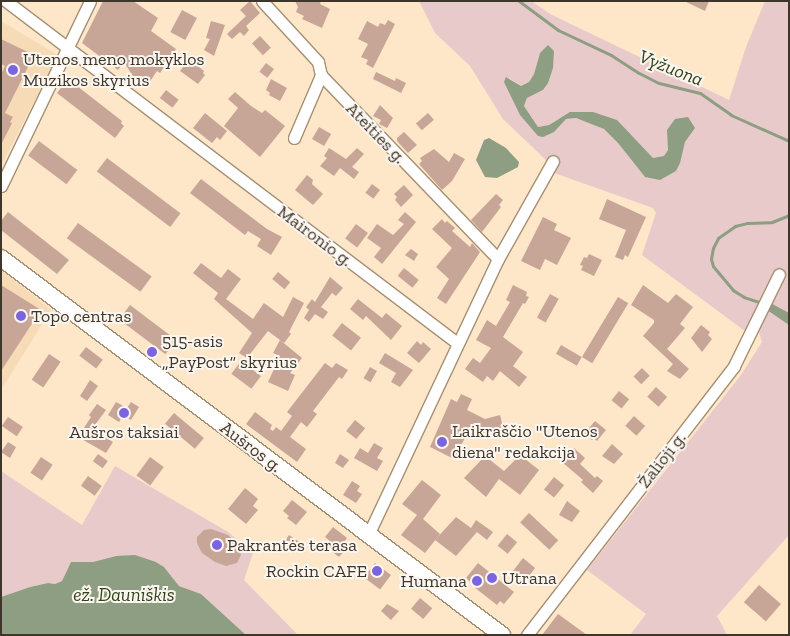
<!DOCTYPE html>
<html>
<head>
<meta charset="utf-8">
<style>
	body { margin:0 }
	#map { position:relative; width:790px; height:636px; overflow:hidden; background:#fee6c8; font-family:"Zilla Slab",serif }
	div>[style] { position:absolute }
	.built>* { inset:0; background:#f7dbb7 }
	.green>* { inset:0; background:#e8cacb }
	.water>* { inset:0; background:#8e9e82 }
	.stream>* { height:3px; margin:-1.5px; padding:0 1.5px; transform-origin:1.5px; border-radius:1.5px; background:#8e9e82 }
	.building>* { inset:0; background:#c7a697; transform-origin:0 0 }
	.roads { filter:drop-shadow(1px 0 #a58f73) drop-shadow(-1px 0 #a58f73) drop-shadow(0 1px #a58f73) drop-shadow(0 -1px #a58f73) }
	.street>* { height:11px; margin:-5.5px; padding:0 5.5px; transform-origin:5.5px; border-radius:5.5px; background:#fff }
	.secondary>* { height:16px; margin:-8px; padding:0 8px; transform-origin:8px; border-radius:8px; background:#fff }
	.dots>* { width:14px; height:14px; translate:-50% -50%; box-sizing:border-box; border:2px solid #fbf6f0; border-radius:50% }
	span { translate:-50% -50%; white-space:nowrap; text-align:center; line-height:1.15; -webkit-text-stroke:4px #fbf6f0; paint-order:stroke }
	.poi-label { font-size:18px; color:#3f362a }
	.left { translate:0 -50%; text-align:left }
	.right { translate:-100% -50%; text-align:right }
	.street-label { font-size:18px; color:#3f362a }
	.water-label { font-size:19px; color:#2d4417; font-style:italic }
	.frame { position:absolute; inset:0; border:2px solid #3f362a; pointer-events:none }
</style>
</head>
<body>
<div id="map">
	<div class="built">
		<div style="clip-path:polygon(1px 21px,58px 55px,1px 166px)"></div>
		<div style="clip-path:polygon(1px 270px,51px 310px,1px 390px)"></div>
	</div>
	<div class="green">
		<div style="clip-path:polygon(evenodd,419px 1px,531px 1px,552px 15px,729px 100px,746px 47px,765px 1px,789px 1px,789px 535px,717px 616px,727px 635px,630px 635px,646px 614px,587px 570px,741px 375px,762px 342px,755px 319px,745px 331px,642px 255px,656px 213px,653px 208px,554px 173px,548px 162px,503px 119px,470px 66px,435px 33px,419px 1px,540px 53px,543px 90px,527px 98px,524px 106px,538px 127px,549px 125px,556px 120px,593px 112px,640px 145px,653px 158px,664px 157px,668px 150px,695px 128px,685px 142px,682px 151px,645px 177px,618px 143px,604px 129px,588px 122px,575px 118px,566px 119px,538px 136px,504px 82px,509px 78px,521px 86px,529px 82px,534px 74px,540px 53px)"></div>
		<div style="clip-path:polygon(115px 466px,228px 532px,253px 553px,244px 580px,298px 635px,246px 635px,201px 594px,179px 586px,164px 567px,156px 562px,116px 556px,93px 562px,71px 562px,62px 581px,55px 584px,48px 583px,30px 587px,1px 597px,1px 471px,82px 525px)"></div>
	</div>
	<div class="water">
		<div style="clip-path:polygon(548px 45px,554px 51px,553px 68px,548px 83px,543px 90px,527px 98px,524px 106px,538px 127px,549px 125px,570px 112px,593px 112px,617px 120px,653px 158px,664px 156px,668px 150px,667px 130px,675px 119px,688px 117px,695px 128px,685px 142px,680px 163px,676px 171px,660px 180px,645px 177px,618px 143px,604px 129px,576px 118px,566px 119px,554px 132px,543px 137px,538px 136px,520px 115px,504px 82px,506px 77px,521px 86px,529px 82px,534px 74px,540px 53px)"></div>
		<div style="clip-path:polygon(489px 138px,506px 148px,519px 162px,518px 167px,497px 178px,485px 177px,476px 160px,484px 140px)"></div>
		<div style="clip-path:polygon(763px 299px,789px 313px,789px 325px,760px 305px)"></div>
		<div style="clip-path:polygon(135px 555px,156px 562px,164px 567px,179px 586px,201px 594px,246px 635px,1px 635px,1px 597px,30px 587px,48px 583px,55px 584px,62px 581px,71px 562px,93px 562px,116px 556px)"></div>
	</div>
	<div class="stream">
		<div style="left:519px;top:1px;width:49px;rotate:36.6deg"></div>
		<div style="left:558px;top:30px;width:59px;rotate:25.3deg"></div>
		<div style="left:611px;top:55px;width:33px;rotate:33deg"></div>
		<div style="left:639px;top:73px;width:22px;rotate:27deg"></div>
		<div style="left:659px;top:83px;width:42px;rotate:13.7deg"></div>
		<div style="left:700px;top:93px;width:38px;rotate:35deg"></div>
		<div style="left:731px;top:115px;width:64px;rotate:24.1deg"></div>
		<div style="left:762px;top:303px;width:19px;rotate:-162deg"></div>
		<div style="left:744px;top:297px;width:13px;rotate:-148deg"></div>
		<div style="left:733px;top:290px;width:31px;rotate:-130deg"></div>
		<div style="left:713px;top:266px;width:7px;rotate:-106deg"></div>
		<div style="left:711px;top:259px;width:11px;rotate:-80deg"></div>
		<div style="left:713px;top:248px;width:11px;rotate:-63deg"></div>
		<div style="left:718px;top:238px;width:21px;rotate:-35deg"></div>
		<div style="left:735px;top:226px;width:12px;rotate:-14deg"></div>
		<div style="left:747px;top:223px;width:25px;rotate:-2deg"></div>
		<div style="left:772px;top:222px;width:18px;rotate:-22deg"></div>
	</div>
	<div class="building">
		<div style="clip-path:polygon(103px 1px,133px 1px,158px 18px,151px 31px,176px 49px,160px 73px,157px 71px,147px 86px,132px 75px,124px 62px,118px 70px,82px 43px)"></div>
		<div style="clip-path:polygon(250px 1px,260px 13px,246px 26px,249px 30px,244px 36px,240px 32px,232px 39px,227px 34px,246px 16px,240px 10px)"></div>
		<div style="clip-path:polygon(295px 1px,321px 1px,320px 4px,330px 9px,322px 28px,302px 19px,304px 16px,296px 12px,298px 7px)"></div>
		<div style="clip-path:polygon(684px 1px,709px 1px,705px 11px)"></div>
		<div style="left:182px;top:10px;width:17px;height:25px;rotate:28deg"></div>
		<div style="clip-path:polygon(388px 20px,395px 24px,373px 68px,366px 64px,368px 60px,361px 57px,368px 44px,358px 39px,367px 21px,378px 27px,380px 23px,385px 25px)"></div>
		<div style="clip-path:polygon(211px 21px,225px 25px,214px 56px,204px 50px,210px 39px,206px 38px)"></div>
		<div style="left:260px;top:36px;width:16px;height:11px;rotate:47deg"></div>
		<div style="clip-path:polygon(1px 39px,34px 55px,5px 113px,13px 117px,10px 122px,12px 123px,1px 145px,1px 74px,5px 66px,1px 64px)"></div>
		<div style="clip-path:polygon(189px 59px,204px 71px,203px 73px,205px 75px,198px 84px,180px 71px)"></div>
		<div style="left:266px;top:63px;width:10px;height:11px;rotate:37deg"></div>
		<div style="clip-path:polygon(376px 72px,395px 81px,396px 78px,406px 83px,401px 93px,373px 79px)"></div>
		<div style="clip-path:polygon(68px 79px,122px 121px,121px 123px,124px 126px,115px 138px,57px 93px)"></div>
		<div style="clip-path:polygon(271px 79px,287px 88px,280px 101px,269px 95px,270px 93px,266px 90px)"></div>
		<div style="left:166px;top:90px;width:16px;height:10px;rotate:38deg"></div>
		<div style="clip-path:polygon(235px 92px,251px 106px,262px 113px,265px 110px,285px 126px,260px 157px,224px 126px,238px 108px,228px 99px)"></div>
		<div style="clip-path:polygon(380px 105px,393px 118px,387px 128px,379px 124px,381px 120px,373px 116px)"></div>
		<div style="clip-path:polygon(205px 113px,227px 131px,220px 140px,217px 137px,212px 143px,193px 128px)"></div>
		<div style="left:428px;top:113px;width:9px;height:16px;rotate:49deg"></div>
		<div style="left:319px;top:127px;width:14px;height:14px;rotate:30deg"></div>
		<div style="clip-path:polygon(404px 132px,417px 145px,408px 153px,397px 141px,397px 138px)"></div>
		<div style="left:39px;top:141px;width:48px;height:18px;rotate:37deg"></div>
		<div style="clip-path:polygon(329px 148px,346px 159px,357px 148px,364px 154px,352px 167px,359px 172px,354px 179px,340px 168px,334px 176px,320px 166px,327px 158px,324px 156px)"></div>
		<div style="clip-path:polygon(434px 149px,449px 162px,454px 153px,465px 159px,452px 181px,442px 190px,419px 164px,422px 161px,420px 158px)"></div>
		<div style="left:107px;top:158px;width:92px;height:17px;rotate:37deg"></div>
		<div style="clip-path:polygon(307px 175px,313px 180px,312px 184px,323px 194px,313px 205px,295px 190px)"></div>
		<div style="clip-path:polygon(201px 179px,267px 229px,282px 237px,271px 255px,257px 246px,261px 239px,248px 231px,245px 235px,190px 193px)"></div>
		<div style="left:372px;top:184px;width:10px;height:11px;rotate:37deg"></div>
		<div style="clip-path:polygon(404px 185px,413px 195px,401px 207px,395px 200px,397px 197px,394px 194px)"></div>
		<div style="clip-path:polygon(496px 194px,503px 200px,499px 205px,501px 207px,482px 232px,471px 220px)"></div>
		<div style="clip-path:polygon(607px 199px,646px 217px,628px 257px,625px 255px,623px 260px,615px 257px,626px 230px,599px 219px)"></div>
		<div style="clip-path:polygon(8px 212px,69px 260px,57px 274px,1px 230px,1px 221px)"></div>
		<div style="clip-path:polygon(405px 212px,416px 222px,382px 264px,374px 257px,381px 248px,367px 238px,377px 224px,393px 235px,404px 224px,398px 220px)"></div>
		<div style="clip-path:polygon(543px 217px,557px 224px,554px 230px,571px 238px,557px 265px,545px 259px,540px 270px,521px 261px)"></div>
		<div style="clip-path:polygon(442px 219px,445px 223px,447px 221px,455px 228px,452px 231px,470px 247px,472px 243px,480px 252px,446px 304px,437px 298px,449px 279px,436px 267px,452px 248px,432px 229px)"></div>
		<div style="left:78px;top:223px;width:91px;height:19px;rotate:36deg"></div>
		<div style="left:356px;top:224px;width:15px;height:18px;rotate:37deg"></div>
		<div style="clip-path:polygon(411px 249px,418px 254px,414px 261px,405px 255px)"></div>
		<div style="clip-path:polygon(589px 254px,602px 260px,594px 276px,581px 270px,583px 266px,580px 265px,584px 257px,587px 258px)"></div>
		<div style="clip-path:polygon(201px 263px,221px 278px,228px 269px,241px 279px,226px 299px,253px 319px,264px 303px,283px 317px,293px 297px,304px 303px,289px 332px,291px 334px,284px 343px,268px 331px,247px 358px,239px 353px,252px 333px,214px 299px,218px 293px,193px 273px)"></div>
		<div style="left:404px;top:268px;width:19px;height:10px;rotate:39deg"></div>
		<div style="left:278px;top:272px;width:16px;height:9px;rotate:40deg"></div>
		<div style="clip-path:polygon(330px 277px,343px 288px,336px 296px,332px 293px,321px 307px,328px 312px,323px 319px,315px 314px,309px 322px,304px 318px,309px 310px,306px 307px,312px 299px,315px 302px)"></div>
		<div style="clip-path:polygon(1px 285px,41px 310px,1px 371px)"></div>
		<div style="clip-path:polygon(513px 285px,527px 292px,526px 296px,529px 297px,525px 304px,523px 303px,503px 337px,523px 352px,513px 366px,527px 377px,519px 387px,500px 371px,493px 381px,487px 376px,483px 382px,465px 369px,473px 358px,480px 363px,491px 348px,476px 340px,487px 320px,496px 326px,510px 302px,506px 300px)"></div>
		<div style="clip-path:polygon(643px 285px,668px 303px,676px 294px,693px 307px,680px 324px,685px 328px,667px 349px,689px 369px,680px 379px,667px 371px,673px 364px,643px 336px,654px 323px,654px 320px,631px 305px)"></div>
		<div style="left:550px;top:294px;width:10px;height:27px;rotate:29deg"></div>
		<div style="left:618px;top:297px;width:12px;height:70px;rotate:31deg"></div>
		<div style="clip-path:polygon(358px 299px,382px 318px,386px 313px,402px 326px,391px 340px,366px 316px,363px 320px,350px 309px)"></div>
		<div style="left:130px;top:305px;width:58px;height:18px;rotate:37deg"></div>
		<div style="left:342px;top:323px;width:24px;height:16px;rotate:38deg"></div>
		<div style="clip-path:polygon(701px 325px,710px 332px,708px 335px,712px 339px,702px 352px,691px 338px)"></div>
		<div style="clip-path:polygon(280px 340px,302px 358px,290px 373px,295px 375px,288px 391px,268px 382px,280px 356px,273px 353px)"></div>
		<div style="clip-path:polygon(417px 341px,421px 345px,423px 342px,431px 349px,419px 363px,407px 353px)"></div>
		<div style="left:561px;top:345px;width:24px;height:10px;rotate:30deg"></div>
		<div style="left:86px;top:347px;width:21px;height:11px;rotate:37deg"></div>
		<div style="clip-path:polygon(385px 353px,413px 370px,400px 387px,391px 382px,396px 373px,379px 363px)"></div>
		<div style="left:49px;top:354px;width:14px;height:31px;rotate:34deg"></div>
		<div style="left:241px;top:361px;width:25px;height:16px;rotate:37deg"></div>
		<div style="clip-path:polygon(325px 363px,332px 368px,336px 363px,348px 370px,342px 379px,339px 377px,313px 411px,317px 414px,307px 427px,301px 422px,290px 437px,306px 449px,297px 462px,246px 424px,255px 412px,272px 425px,270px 429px,273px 431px,276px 427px,281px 431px,292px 416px,287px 412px)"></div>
		<div style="left:370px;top:367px;width:8px;height:13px;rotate:30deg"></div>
		<div style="left:642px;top:368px;width:11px;height:12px;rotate:45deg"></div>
		<div style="clip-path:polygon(90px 380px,98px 386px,87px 401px,80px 396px)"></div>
		<div style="left:656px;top:387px;width:15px;height:13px;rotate:42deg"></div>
		<div style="left:619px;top:391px;width:13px;height:12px;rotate:39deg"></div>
		<div style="clip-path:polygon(461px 394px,472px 399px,467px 410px,485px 419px,500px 415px,503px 427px,482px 433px,481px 436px,469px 430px,454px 459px,430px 447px,451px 399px,457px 402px)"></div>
		<div style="clip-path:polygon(116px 402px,127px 408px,131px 402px,139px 407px,131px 420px,123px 415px,119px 422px,108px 415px)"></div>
		<div style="clip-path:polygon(97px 404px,106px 410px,92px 429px,113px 442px,106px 453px,78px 437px,91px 417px,89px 415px)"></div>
		<div style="left:174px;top:413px;width:39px;height:14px;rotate:40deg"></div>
		<div style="left:634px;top:416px;width:15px;height:13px;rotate:42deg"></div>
		<div style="left:8px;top:417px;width:18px;height:11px;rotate:34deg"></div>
		<div style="left:355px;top:420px;width:13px;height:14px;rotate:39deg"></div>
		<div style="clip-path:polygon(595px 421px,606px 430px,597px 441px,594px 438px,592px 440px,584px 434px)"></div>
		<div style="clip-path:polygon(8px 442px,16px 447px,10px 458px,1px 452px)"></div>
		<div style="clip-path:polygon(374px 443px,383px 448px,377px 458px,383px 461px,377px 471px,354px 458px,360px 448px,368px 453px)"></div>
		<div style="clip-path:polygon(612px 444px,623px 454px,614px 464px,602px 456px)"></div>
		<div style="clip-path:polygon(574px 448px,585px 458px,580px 464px,595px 478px,597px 476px,603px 481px,593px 493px,581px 482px,583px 480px,562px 462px)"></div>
		<div style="left:98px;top:454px;width:12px;height:9px;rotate:35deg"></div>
		<div style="clip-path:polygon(340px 454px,349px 460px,343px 468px,335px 463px)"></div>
		<div style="clip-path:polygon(520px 455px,539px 470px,520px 495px,499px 479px,486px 497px,464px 478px,485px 456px,504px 471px)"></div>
		<div style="left:41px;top:457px;width:14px;height:19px;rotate:34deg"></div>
		<div style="left:150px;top:457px;width:17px;height:23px;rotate:36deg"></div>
		<div style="left:88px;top:476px;width:17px;height:12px;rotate:36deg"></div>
		<div style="left:554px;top:477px;width:13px;height:16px;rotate:39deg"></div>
		<div style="clip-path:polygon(422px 480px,441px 495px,423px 519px,440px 534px,425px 553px,401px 535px,417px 515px,402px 504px)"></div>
		<div style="clip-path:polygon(352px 481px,360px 486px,357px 491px,362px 494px,356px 503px,343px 495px)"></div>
		<div style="clip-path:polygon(245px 488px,258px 499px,253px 506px,258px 510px,246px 524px,228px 509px)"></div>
		<div style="clip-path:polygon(292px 500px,307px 512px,296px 525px,287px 518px,289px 516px,283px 511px)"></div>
		<div style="clip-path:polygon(567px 501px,580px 511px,572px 522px,559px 515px)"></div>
		<div style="left:529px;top:513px;width:40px;height:13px;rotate:43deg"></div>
		<div style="clip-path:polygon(456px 517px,471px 528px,476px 520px,493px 532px,487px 540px,477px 532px,456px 556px,435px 540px)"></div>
		<div style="clip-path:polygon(333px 527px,347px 538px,342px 545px,346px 549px,339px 557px,326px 547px,330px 541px,325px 537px)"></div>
		<div style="clip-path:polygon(211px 529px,228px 535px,239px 547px,241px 555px,237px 563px,226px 566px,215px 562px,202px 553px,197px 543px,197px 537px,204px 530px)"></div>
		<div style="left:507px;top:534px;width:13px;height:15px;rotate:39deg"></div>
		<div style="left:289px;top:535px;width:14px;height:13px;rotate:34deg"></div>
		<div style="clip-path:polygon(523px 558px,535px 568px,527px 579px,513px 571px)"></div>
		<div style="left:375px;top:563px;width:20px;height:18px;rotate:37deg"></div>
		<div style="clip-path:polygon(478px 563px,514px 592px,504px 604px,500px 601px,497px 605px,474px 587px,475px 586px,466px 578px)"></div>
		<div style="left:759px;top:585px;width:29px;height:23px;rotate:41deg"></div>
		<div style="left:420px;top:598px;width:16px;height:14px;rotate:40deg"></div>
		<div style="clip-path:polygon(387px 604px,399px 611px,391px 620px,381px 611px)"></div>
		<div style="clip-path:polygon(558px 614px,587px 635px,542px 635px)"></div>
	</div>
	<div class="roads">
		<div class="street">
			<div style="left:6px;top:1px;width:566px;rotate:37.17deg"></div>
			<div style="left:262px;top:1px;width:83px;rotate:47.4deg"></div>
			<div style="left:318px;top:62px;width:13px;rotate:77deg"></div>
			<div style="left:321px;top:75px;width:255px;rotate:46.1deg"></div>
			<div style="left:294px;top:138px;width:69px;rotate:-66.8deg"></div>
			<div style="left:1px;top:186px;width:205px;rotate:-64.3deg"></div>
			<div style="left:368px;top:535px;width:305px;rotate:-64.8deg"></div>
			<div style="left:498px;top:259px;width:112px;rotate:-60.7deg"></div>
			<div style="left:527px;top:635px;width:339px;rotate:-52.4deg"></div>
			<div style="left:734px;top:366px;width:102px;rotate:-63.9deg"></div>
		</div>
		<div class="secondary">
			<div style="left:1px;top:258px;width:627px;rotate:36.96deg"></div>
		</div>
	</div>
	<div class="dots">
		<div style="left:13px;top:70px;background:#7c64df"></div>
		<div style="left:21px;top:316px;background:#7c64df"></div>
		<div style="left:152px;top:352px;background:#7c64df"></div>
		<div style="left:124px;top:413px;background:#7c64df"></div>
		<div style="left:442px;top:442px;background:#7c64df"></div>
		<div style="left:217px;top:545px;background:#7c64df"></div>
		<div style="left:377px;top:571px;background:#7c64df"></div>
		<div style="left:492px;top:578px;background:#7c64df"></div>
		<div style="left:477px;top:581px;background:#7c64df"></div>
	</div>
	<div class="poi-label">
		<span class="left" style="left:23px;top:70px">Utenos meno mokyklos<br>Muzikos skyrius</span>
		<span class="left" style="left:31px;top:316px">Topo centras</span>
		<span class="left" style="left:162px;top:352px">515-asis<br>„PayPost“ skyrius</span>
		<span style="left:124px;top:432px">Aušros taksiai</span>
		<span class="left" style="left:452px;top:442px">Laikraščio "Utenos<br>diena" redakcija</span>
		<span class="left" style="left:227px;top:545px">Pakrantės terasa</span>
		<span class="right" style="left:367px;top:571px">Rockin CAFE</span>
		<span class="left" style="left:502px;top:578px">Utrana</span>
		<span class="right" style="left:467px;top:581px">Humana</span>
	</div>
	<div class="street-label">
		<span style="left:376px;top:133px;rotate:46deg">Ateities g.</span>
		<span style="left:315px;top:236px;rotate:37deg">Maironio g.</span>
		<span style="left:251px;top:447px;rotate:37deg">Aušros g.</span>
		<span style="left:662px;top:460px;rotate:-52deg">Žalioji g.</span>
	</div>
	<div class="water-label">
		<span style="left:671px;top:68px;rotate:22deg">Vyžuona</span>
		<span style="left:124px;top:595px">ež. Dauniškis</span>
	</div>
	<div class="frame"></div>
</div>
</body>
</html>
